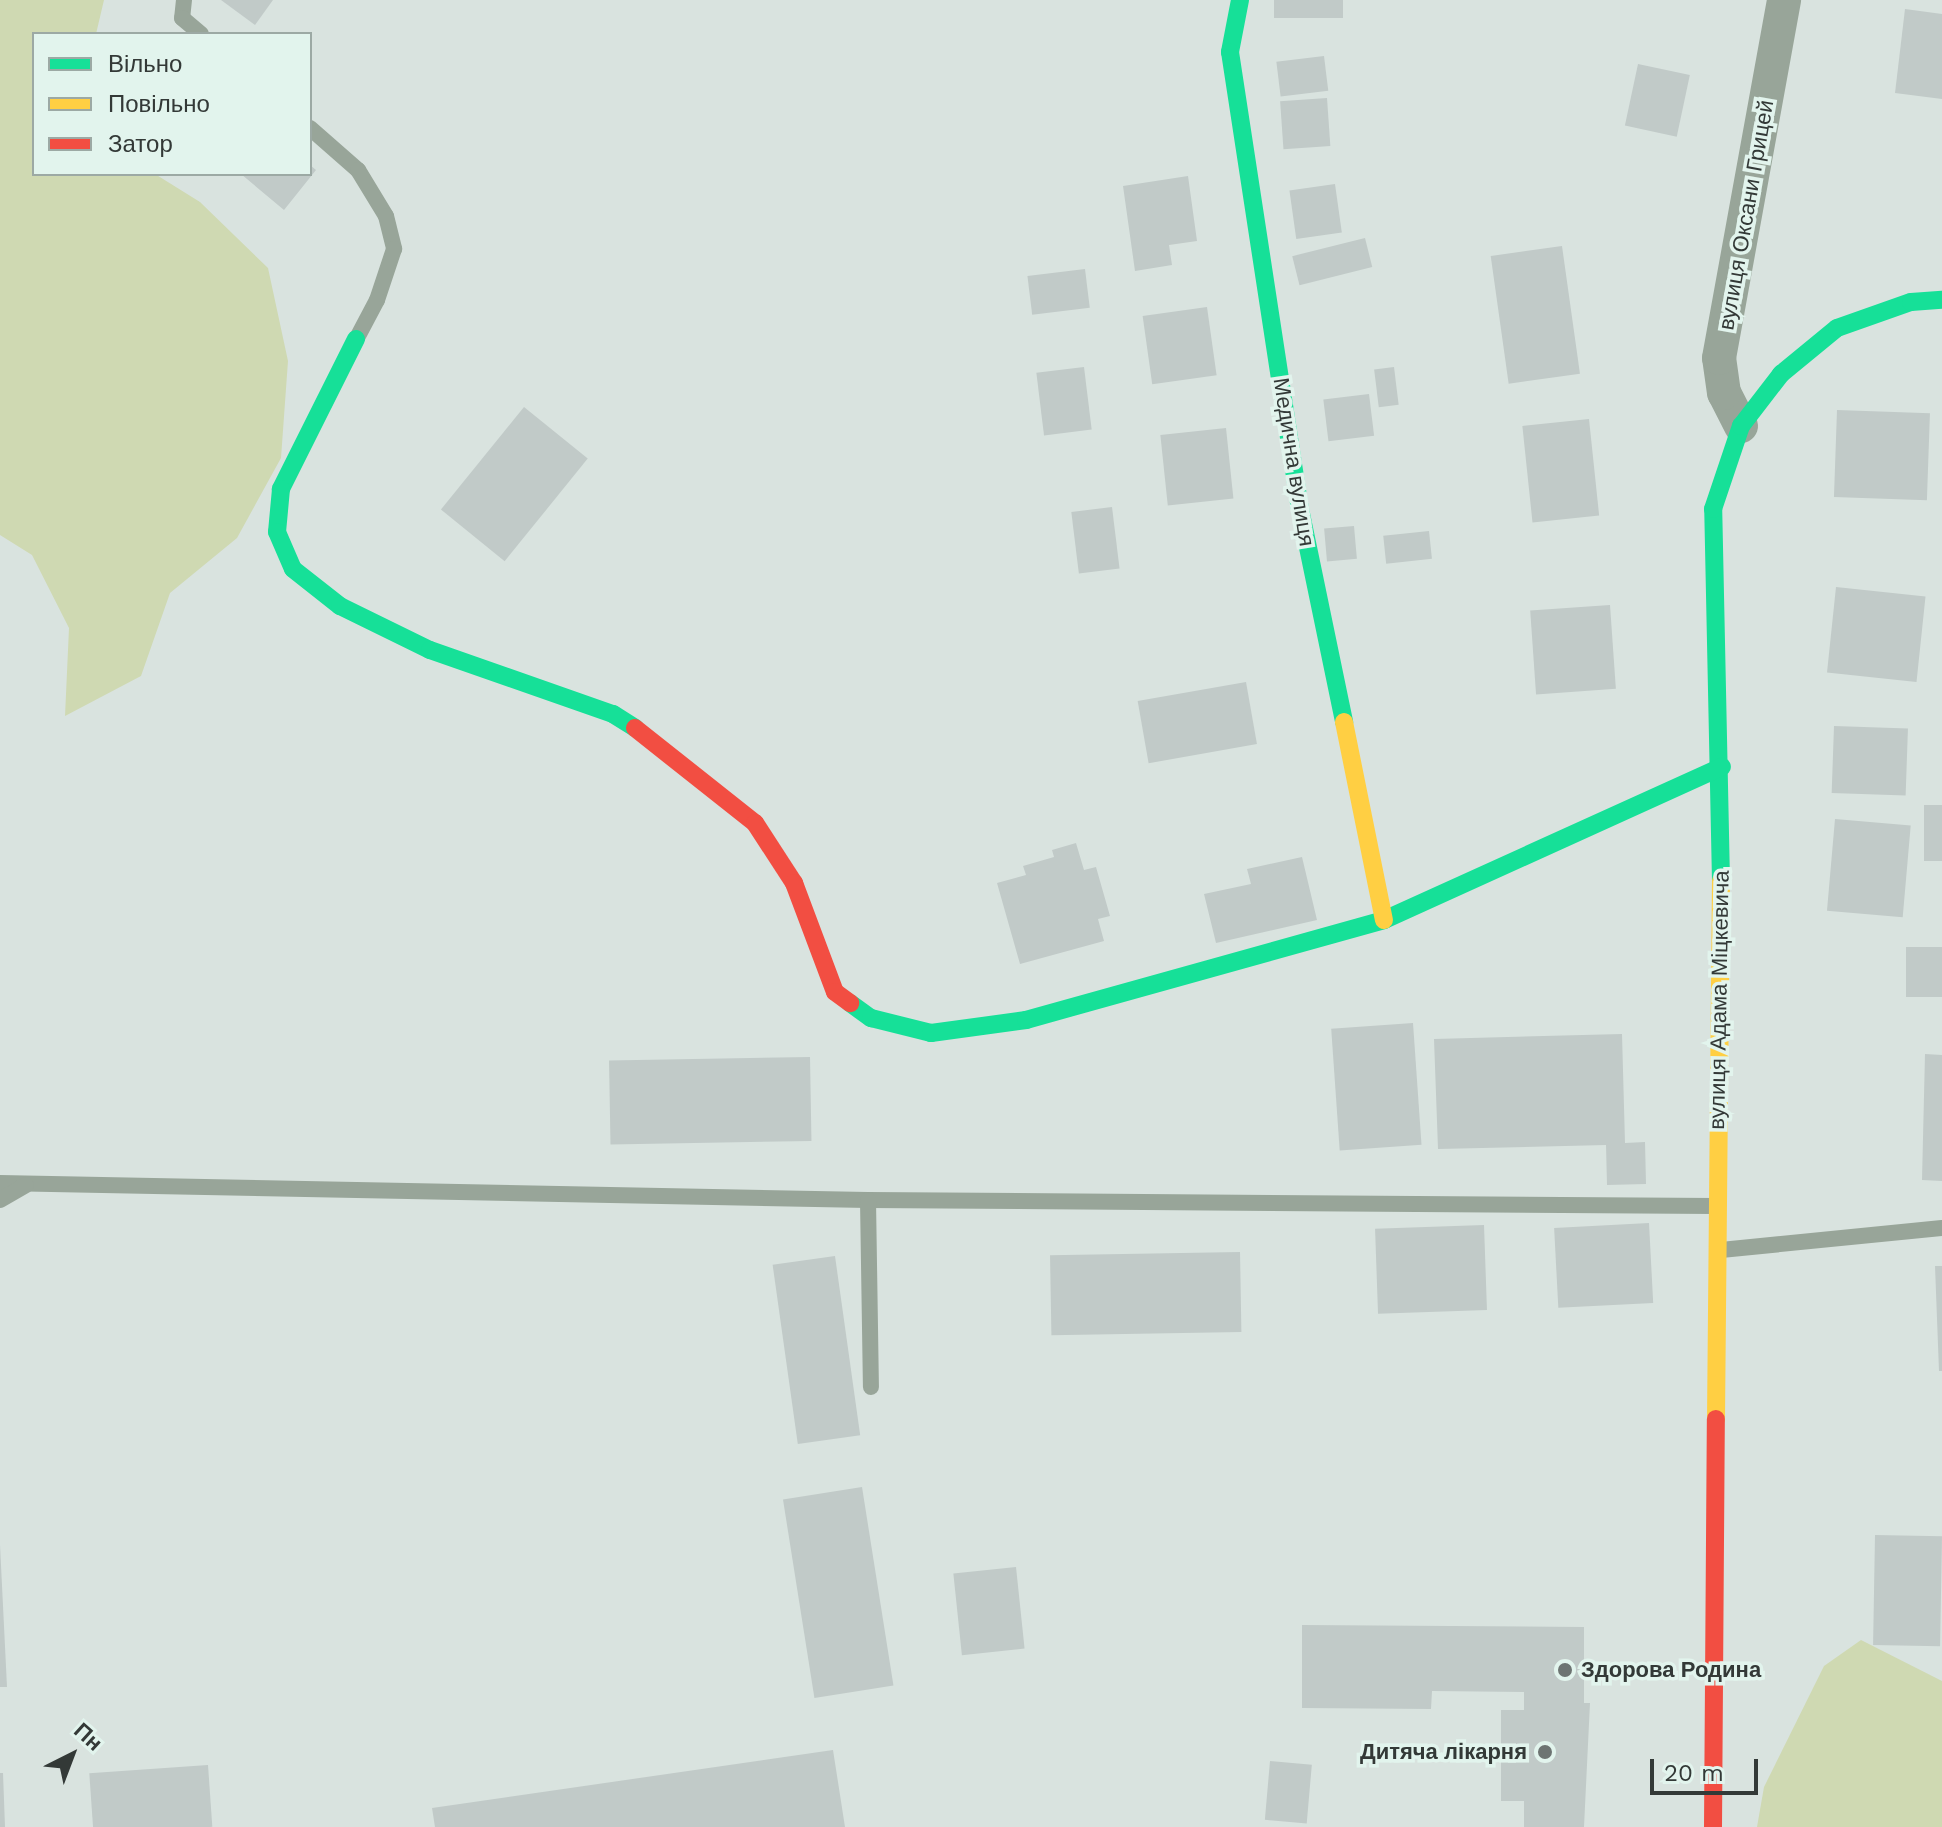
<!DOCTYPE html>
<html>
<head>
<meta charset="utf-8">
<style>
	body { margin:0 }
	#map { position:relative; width:1942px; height:1827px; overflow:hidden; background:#d9e3df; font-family:"Work Sans",sans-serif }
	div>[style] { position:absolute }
	.green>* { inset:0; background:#cfd9b2 }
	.building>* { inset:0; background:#c1cac8; transform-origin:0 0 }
	.lane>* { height:16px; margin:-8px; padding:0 8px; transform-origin:8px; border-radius:8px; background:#98a599 }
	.street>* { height:34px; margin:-17px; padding:0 17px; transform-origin:17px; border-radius:17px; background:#98a599 }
	.fast>* { height:18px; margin:-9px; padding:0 9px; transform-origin:9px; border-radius:9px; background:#16e098 }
	.slow>* { height:18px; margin:-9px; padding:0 9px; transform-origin:9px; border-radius:9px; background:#ffcf43 }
	.jam>* { height:18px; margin:-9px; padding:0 9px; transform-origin:9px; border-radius:9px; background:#f24e42 }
	.dots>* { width:22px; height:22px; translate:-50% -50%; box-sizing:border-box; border:4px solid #e2f4ed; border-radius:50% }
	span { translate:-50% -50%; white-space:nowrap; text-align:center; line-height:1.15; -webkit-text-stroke:7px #e2f4ed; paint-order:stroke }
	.street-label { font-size:22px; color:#333937 }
	.poi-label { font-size:22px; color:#333937; font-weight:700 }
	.left { translate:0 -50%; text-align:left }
	.right { translate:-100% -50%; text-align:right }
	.legend { position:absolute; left:32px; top:32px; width:280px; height:144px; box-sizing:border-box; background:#e2f4ed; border:2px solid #9ca9a4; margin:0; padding:10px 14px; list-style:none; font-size:24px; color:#333937 }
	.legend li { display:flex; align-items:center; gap:16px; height:40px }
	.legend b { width:40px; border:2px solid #9ca9a4 }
	.north { position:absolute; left:32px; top:1715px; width:80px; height:80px; -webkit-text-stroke:6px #e2f4ed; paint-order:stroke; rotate:42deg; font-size:22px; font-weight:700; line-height:32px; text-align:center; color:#333937 }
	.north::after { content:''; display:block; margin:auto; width:28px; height:36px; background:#333937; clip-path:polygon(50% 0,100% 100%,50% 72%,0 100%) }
	.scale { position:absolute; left:1650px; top:1759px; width:108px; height:36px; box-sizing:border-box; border:4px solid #333937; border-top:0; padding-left:10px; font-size:24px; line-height:28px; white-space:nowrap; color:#333937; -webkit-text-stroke:6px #e2f4ed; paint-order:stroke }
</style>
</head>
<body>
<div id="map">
	<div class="green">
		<div style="clip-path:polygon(0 0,104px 0,96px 34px,34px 34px,34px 174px,155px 174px,200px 202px,268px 268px,288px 361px,281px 458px,237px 538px,170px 593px,141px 676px,65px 716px,69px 628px,32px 555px,0 535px)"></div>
		<div style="clip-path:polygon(1861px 1640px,1942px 1681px,1942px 1827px,1757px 1827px,1764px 1787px,1824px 1666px)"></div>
	</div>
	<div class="building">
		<div style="clip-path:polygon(221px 0,273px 0,255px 25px)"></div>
		<div style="left:1274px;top:0;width:69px;height:18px"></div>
		<div style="clip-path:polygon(1905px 9px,1942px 14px,1942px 99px,1895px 93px)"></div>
		<div style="left:1324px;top:56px;width:35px;height:48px;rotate:83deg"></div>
		<div style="left:1638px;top:64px;width:53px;height:63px;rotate:12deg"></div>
		<div style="left:1327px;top:98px;width:48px;height:47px;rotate:86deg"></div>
		<div style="clip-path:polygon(310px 165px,316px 170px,284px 210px,241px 174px,310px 174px)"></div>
		<div style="clip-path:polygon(1188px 176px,1197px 241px,1169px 245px,1172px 265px,1135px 271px,1123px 186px)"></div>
		<div style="left:1335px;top:184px;width:49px;height:46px;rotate:82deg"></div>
		<div style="left:1365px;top:238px;width:30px;height:75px;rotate:76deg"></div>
		<div style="left:1562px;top:246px;width:129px;height:72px;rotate:82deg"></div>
		<div style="left:1085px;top:269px;width:39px;height:58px;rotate:83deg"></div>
		<div style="left:1207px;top:307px;width:69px;height:65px;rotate:82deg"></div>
		<div style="left:1084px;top:367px;width:63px;height:48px;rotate:83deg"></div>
		<div style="left:1394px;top:367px;width:38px;height:20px;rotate:83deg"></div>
		<div style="left:1369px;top:394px;width:42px;height:46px;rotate:83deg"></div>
		<div style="left:524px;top:407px;width:82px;height:132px;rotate:39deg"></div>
		<div style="left:1837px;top:410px;width:93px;height:87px;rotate:2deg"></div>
		<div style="left:1589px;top:419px;width:97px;height:67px;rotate:84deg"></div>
		<div style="left:1226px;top:428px;width:71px;height:66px;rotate:84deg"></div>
		<div style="left:1112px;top:507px;width:62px;height:41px;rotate:83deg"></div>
		<div style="left:1354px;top:526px;width:33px;height:30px;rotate:85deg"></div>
		<div style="left:1429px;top:531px;width:28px;height:46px;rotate:84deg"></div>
		<div style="left:1836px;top:587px;width:90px;height:86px;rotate:6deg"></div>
		<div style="left:1610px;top:605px;width:84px;height:80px;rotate:86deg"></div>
		<div style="left:1246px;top:682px;width:63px;height:110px;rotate:80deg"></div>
		<div style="left:1834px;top:726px;width:74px;height:67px;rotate:2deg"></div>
		<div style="left:1924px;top:805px;width:18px;height:56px"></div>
		<div style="left:1835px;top:819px;width:76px;height:92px;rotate:5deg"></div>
		<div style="clip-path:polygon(1076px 843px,1084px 870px,1096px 867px,1110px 916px,1098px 919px,1104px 941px,1020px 964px,997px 883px,1026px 875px,1023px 866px,1054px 857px,1052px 850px)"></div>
		<div style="clip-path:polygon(1302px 857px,1317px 920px,1216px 943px,1204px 894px,1251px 884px,1247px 869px)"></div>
		<div style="left:1906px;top:947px;width:36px;height:50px"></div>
		<div style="left:1413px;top:1023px;width:122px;height:82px;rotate:86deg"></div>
		<div style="clip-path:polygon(1622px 1034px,1625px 1143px,1645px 1142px,1646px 1184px,1607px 1185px,1606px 1145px,1438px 1149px,1434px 1039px)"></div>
		<div style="clip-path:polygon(1925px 1054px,1942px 1055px,1942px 1181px,1922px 1180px)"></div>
		<div style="left:810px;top:1057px;width:84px;height:201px;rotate:89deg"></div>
		<div style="left:1649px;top:1223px;width:80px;height:95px;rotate:87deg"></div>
		<div style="left:1484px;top:1225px;width:85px;height:109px;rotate:88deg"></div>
		<div style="left:1240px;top:1252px;width:80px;height:190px;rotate:89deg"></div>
		<div style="left:835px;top:1256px;width:181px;height:63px;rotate:82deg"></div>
		<div style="clip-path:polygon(1935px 1266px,1942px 1266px,1942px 1371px,1939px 1371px)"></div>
		<div style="left:862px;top:1487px;width:201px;height:80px;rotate:81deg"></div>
		<div style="left:1875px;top:1535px;width:67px;height:110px;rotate:1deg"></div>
		<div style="clip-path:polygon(0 1545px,7px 1687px,0 1687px)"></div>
		<div style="left:1016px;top:1567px;width:82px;height:63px;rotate:84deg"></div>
		<div style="clip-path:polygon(1302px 1625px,1584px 1627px,1584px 1703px,1590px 1703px,1584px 1827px,1524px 1827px,1524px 1801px,1501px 1801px,1501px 1710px,1524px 1710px,1524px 1692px,1432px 1691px,1431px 1709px,1302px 1708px)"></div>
		<div style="clip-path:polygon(833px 1750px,845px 1827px,435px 1827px,432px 1808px)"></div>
		<div style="left:1270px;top:1761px;width:42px;height:59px;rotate:5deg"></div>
		<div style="left:208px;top:1765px;width:62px;height:119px;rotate:86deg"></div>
		<div style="clip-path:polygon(0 1773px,3px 1773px,5px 1827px,0 1827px)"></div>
	</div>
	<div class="lane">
		<div style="left:184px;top:0;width:18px;rotate:96deg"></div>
		<div style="left:182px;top:18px;width:25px;rotate:40deg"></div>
		<div style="left:310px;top:128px;width:64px;rotate:41.2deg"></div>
		<div style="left:358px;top:170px;width:54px;rotate:58.7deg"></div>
		<div style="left:386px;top:216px;width:34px;rotate:76deg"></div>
		<div style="left:394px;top:249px;width:54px;rotate:108.4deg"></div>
		<div style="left:377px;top:300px;width:43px;rotate:117.8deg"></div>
		<div style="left:0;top:1183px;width:868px;rotate:1.12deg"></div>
		<div style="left:868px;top:1200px;width:847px;rotate:0.41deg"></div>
		<div style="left:0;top:1200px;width:30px;rotate:-30deg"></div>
		<div style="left:868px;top:1200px;width:187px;rotate:89.1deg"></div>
		<div style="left:1721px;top:1250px;width:222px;rotate:-5.7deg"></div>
	</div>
	<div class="street">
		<div style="left:1741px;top:426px;width:37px;rotate:-117deg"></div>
		<div style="left:1724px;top:393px;width:35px;rotate:-98deg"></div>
		<div style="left:1719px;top:358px;width:364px;rotate:-79.7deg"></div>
	</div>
	<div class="fast">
		<div style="left:1240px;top:0;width:53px;rotate:100.9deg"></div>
		<div style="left:1230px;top:52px;width:457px;rotate:81.3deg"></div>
		<div style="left:1299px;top:504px;width:223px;rotate:78.3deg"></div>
		<div style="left:356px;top:339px;width:168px;rotate:116.6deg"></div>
		<div style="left:281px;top:489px;width:43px;rotate:95.3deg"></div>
		<div style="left:277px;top:532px;width:40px;rotate:66.6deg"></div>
		<div style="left:293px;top:569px;width:60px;rotate:38.2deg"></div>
		<div style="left:340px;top:606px;width:100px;rotate:26.1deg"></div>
		<div style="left:430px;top:650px;width:194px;rotate:19.3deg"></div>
		<div style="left:613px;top:714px;width:26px;rotate:32deg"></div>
		<div style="left:1721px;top:881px;width:372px;rotate:-91.2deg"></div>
		<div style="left:1713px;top:509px;width:88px;rotate:-71.4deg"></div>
		<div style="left:1741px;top:426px;width:66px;rotate:-52.4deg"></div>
		<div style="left:1781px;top:374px;width:72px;rotate:-39.4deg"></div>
		<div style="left:1837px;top:328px;width:78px;rotate:-19.4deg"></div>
		<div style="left:1911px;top:302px;width:31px;rotate:-4deg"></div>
		<div style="left:850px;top:1003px;width:26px;rotate:36deg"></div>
		<div style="left:871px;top:1018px;width:62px;rotate:14deg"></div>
		<div style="left:931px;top:1033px;width:96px;rotate:-7.8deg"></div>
		<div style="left:1026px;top:1020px;width:372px;rotate:-15.6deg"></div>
		<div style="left:1384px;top:920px;width:371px;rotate:-24.4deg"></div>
	</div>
	<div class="slow">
		<div style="left:1344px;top:722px;width:202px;rotate:78.6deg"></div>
		<div style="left:1716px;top:1419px;width:538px;rotate:-89.47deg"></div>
	</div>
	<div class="jam">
		<div style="left:635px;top:728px;width:153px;rotate:38.4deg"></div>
		<div style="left:755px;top:823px;width:72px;rotate:57deg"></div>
		<div style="left:794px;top:883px;width:116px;rotate:69.4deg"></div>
		<div style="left:835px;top:992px;width:19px;rotate:36deg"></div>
		<div style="left:1713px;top:1827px;width:408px;rotate:-89.6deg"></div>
	</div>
	<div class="dots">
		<div style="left:1565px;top:1670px;background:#6d7472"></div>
		<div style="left:1545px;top:1752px;background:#6d7472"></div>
	</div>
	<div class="street-label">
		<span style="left:1746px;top:215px;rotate:-80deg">вулиця Оксани Грицей</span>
		<span style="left:1294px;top:462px;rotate:81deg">Медична вулиця</span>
		<span style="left:1719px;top:1000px;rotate:-89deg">вулиця Адама Міцкевича</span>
	</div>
	<div class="poi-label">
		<span class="left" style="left:1581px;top:1670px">Здорова Родина</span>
		<span class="right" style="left:1527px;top:1752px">Дитяча лікарня</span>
	</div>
	<ul class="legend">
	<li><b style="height:10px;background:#16e098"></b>Вільно</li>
	<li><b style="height:10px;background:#ffcf43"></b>Повільно</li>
	<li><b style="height:10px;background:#f24e42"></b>Затор</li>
	</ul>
	<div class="north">Пн</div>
	<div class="scale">20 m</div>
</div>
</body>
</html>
